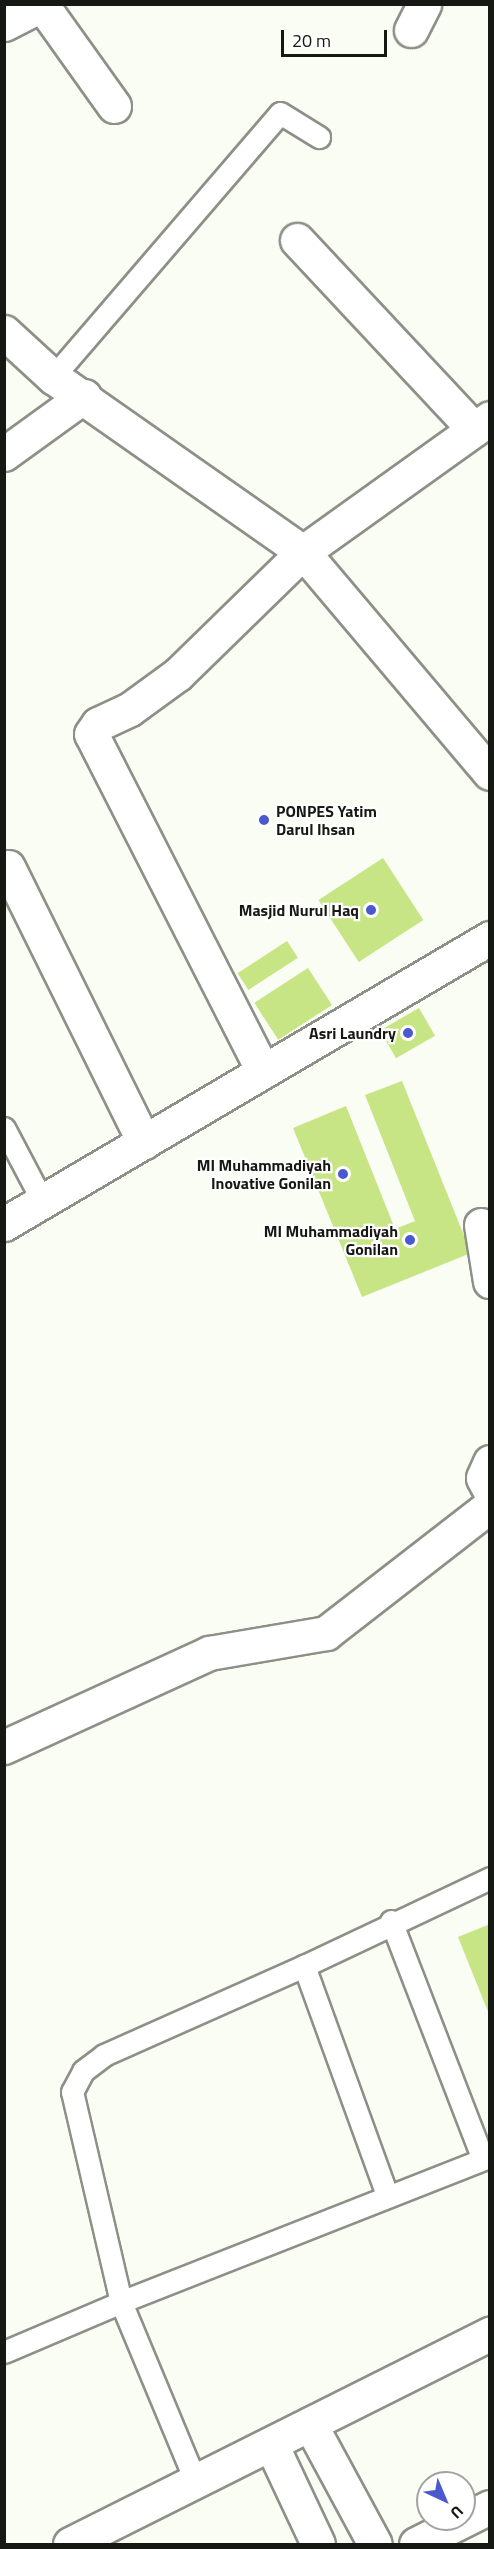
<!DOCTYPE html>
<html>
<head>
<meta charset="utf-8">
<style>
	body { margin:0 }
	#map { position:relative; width:494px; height:2549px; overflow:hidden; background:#f9fdf3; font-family:"Titillium Web",sans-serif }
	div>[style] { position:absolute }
	.building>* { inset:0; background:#c7e584; transform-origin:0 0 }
	.roads { filter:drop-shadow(2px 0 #8d9087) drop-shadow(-2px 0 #8d9087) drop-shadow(0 2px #8d9087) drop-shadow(0 -2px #8d9087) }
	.lane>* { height:21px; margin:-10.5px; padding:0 10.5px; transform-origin:10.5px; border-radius:10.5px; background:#fff }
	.street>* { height:33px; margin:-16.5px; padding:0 16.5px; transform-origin:16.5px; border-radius:16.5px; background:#fff }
	.dots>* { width:16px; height:16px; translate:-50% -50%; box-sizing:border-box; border:3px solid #fff; border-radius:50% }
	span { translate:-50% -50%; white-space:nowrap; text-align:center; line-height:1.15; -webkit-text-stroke:4.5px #fff; paint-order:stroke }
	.poi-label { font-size:16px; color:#161814; font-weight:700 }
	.left { translate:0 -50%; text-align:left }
	.right { translate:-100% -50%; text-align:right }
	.frame { position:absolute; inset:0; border:6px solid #161814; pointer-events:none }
	.north { position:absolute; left:416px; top:2471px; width:60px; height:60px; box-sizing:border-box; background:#fff; border:2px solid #a2a3a1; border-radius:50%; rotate:136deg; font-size:16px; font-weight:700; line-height:24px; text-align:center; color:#161814 }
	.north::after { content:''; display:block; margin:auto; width:21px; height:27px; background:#4b59cf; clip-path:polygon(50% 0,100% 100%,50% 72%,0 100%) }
	.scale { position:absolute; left:281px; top:30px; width:106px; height:27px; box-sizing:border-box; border:3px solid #161814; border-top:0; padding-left:8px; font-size:18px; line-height:21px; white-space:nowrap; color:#161814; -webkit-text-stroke:4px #fff; paint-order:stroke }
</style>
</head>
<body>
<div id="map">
	<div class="building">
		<div style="left:383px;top:858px;width:74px;height:77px;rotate:57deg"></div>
		<div style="left:287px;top:941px;width:20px;height:59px;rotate:57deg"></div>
		<div style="left:308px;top:968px;width:44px;height:64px;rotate:57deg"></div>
		<div style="left:419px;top:1008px;width:32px;height:45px;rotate:60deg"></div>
		<div style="clip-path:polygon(402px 1081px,471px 1253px,362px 1297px,293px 1128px,346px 1106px,395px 1229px,415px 1221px,365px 1095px)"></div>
		<div style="clip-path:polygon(490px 1924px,490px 2014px,489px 2014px,458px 1937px)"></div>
	</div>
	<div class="roads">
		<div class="lane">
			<div style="left:53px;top:377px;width:348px;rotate:-49.3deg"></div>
			<div style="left:280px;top:113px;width:46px;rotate:31.6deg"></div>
			<div style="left:4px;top:1128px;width:84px;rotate:62.2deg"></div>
			<div style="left:391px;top:1921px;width:255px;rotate:68.9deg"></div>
			<div style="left:387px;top:2195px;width:244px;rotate:-109.9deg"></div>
			<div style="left:304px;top:1966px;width:206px;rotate:-25.3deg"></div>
			<div style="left:4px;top:2352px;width:127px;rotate:-23.1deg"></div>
			<div style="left:121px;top:2302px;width:216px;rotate:-103.1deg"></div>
			<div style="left:72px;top:2092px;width:24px;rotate:-62deg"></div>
			<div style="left:83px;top:2071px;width:26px;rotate:-37deg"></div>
			<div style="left:104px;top:2055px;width:219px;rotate:-24deg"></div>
			<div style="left:195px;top:2480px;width:193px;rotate:-112.6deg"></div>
			<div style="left:121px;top:2302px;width:396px;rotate:-21.5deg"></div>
		</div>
		<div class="street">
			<div style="left:42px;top:5px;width:124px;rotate:54.5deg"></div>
			<div style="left:4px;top:24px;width:44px;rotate:-27.1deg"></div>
			<div style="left:411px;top:30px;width:29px;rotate:-63deg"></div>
			<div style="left:297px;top:240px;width:259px;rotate:46.9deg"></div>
			<div style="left:4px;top:332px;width:67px;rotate:42.6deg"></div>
			<div style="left:53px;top:377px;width:305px;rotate:35deg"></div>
			<div style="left:303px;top:552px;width:289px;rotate:49.8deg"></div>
			<div style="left:4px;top:454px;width:99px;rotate:-35.9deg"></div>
			<div style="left:8px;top:867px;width:307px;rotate:63.7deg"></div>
			<div style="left:263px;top:1071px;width:378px;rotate:-117deg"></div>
			<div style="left:91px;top:734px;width:12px;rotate:-55deg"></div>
			<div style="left:98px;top:724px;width:35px;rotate:-25deg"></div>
			<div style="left:130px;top:709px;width:59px;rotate:-36.1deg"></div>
			<div style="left:178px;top:674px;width:175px;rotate:-44.3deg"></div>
			<div style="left:303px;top:552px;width:230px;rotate:-35.6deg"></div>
			<div style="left:4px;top:1224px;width:564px;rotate:-30.48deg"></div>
			<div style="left:481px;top:1225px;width:57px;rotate:80.9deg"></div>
			<div style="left:490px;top:1462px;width:17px;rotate:114deg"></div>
			<div style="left:483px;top:1478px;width:15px;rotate:62deg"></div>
			<div style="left:4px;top:1747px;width:226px;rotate:-24.6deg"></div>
			<div style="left:209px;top:1653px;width:119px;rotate:-9.7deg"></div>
			<div style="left:326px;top:1633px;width:207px;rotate:-37.8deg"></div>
			<div style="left:310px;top:2424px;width:136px;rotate:61.6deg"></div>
			<div style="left:271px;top:2444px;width:110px;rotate:64.8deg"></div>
			<div style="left:70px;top:2544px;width:470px;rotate:-26.6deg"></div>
			<div style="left:416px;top:2544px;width:83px;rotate:-26.6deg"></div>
		</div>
	</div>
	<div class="dots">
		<div style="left:264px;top:820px;background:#4b59cf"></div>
		<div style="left:371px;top:910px;background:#4b59cf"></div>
		<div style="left:408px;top:1033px;background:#4b59cf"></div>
		<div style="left:343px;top:1174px;background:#4b59cf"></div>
		<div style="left:410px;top:1240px;background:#4b59cf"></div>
	</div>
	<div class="poi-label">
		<span class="left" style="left:276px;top:820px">PONPES Yatim<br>Darul Ihsan</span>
		<span class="right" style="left:359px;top:910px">Masjid Nurul Haq</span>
		<span class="right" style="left:396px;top:1033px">Asri Laundry</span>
		<span class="right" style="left:331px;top:1174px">MI Muhammadiyah<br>Inovative Gonilan</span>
		<span class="right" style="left:398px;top:1240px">MI Muhammadiyah<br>Gonilan</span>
	</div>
	<div class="frame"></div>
	<div class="north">U</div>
	<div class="scale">20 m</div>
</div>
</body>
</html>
